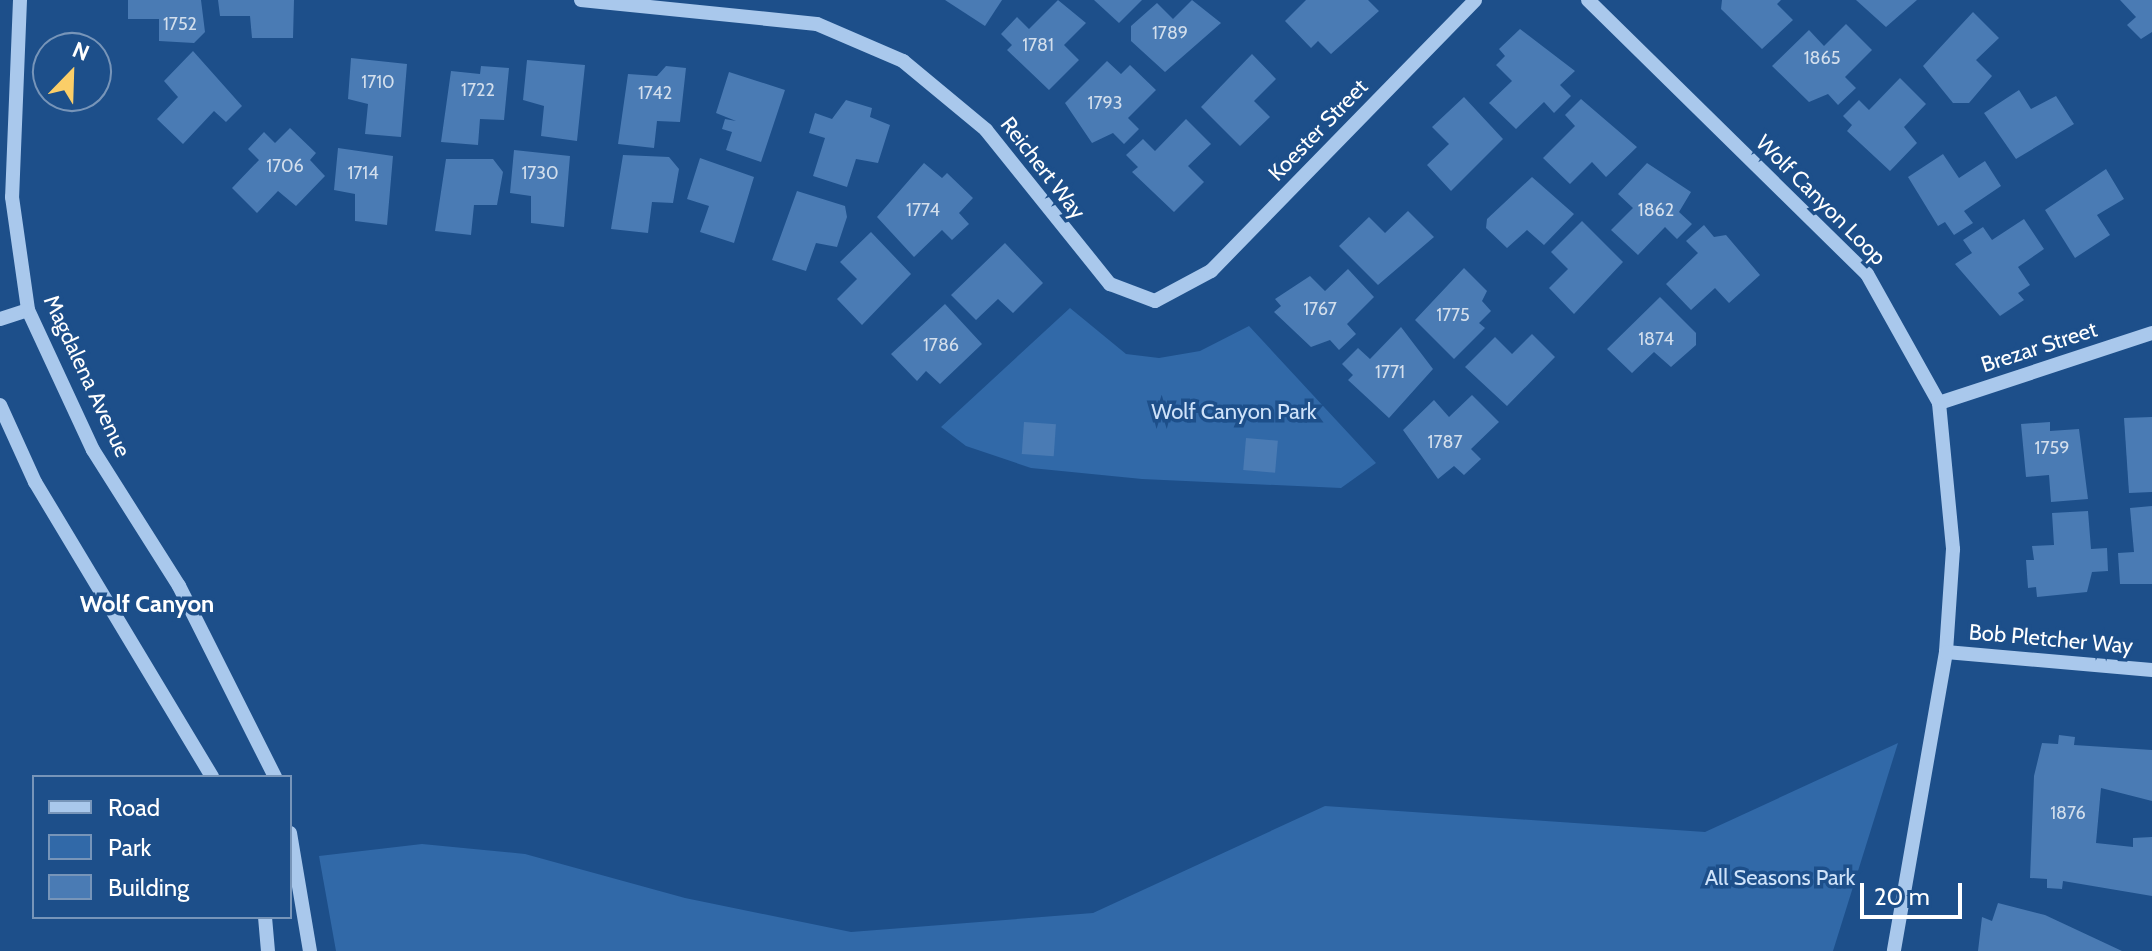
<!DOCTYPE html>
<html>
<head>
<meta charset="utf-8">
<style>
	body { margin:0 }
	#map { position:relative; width:2152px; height:951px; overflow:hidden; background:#1d4f8a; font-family:Cabin,sans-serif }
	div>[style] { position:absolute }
	.green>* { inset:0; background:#3169a8 }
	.building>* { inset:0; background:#4a7bb4; transform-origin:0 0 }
	.minor>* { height:14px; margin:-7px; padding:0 7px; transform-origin:7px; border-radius:7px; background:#a9c8ec }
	span { translate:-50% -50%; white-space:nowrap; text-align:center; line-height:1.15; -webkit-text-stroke:7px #1d4f8a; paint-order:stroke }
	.number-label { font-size:18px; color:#d2deec }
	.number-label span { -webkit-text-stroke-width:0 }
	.street-label { font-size:22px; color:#fff }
	.park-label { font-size:22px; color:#cee2f9 }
	.neighbourhood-label { font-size:24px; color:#fff; font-weight:700 }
	.legend { position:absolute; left:32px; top:775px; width:260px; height:144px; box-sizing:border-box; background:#1d4f8a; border:2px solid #7795b9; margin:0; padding:10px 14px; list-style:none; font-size:24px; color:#fff }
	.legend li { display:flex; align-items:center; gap:16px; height:40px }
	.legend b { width:40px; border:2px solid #7795b9 }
	.north { position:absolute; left:32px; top:32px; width:80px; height:80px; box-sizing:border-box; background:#1d4f8a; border:2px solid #7795b9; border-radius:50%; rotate:23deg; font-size:22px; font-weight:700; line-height:32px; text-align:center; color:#fff }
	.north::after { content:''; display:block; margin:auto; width:28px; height:36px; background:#fbce68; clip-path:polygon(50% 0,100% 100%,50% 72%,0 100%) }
	.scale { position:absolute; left:1860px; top:883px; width:102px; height:36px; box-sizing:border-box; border:4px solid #fff; border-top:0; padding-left:10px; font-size:24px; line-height:28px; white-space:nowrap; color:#fff; -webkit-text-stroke:6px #1d4f8a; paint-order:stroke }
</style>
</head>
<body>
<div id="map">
	<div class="green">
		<div style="clip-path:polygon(1070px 308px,1126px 354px,1159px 358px,1200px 351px,1249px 326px,1376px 463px,1341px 488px,1142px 479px,1031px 468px,966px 446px,941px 427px)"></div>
		<div style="clip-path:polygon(1898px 743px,1833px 951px,336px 951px,319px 856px,422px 844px,525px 854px,685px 898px,851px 932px,1093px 913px,1325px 806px,1705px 832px)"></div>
	</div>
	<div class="building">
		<div style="clip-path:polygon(128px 0,201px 0,205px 32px,194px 43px,159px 41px,159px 19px,128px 19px)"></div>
		<div style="clip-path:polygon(218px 0,294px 0,293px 38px,252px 38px,250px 16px,220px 16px)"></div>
		<div style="clip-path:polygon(945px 0,1002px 0,985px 26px)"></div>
		<div style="clip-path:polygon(1058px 0,1086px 23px,1064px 45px,1079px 60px,1049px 90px,1007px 50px,1012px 45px,1001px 34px,1017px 17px,1029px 29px)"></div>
		<div style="clip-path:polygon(1094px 0,1142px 0,1119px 23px)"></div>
		<div style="clip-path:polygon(1192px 0,1221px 23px,1165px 72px,1131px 41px,1131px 26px,1157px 3px,1173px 19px)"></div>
		<div style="clip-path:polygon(1306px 0,1368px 0,1379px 11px,1331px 54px,1318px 41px,1311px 48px,1285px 21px)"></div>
		<div style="clip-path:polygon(1722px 0,1781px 0,1777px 4px,1793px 20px,1762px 49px,1721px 9px)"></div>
		<div style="clip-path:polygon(1856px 0,1917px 0,1886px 27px)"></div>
		<div style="clip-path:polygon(2120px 0,2152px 0,2152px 32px,2141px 39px,2127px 25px,2136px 17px)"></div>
		<div style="clip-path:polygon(1973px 12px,1999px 38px,1976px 60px,1992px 76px,1969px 103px,1953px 103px,1923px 66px)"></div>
		<div style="clip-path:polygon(1846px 24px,1872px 50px,1845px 77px,1856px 88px,1838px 105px,1828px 94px,1809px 102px,1772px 66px,1809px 30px,1824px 46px)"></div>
		<div style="clip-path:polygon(1520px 29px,1575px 71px,1560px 85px,1571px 96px,1554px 113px,1544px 102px,1516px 129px,1489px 103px,1512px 81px,1496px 65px,1505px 56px,1499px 49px)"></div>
		<div style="clip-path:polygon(193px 51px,242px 106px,226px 122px,214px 111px,183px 144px,157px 119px,178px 97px,164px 81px)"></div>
		<div style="clip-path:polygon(1252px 54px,1276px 79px,1254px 101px,1270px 117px,1240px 146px,1201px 107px)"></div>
		<div style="clip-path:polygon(351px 58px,407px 64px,401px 137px,365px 134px,368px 104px,348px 99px)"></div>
		<div style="clip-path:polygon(527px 60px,585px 65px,577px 141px,541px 136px,544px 106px,523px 100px)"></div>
		<div style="clip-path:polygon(1107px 61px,1121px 74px,1130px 65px,1156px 90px,1128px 118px,1139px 129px,1124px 144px,1113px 133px,1092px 143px,1065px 103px)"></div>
		<div style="clip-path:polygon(481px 66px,509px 68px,504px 120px,480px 119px,478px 145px,441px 142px,451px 71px,480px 74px)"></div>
		<div style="clip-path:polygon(666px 66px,686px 68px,680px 122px,657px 121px,654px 148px,618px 144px,628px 74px,657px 76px)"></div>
		<div style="clip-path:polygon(729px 72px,785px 90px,761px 162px,726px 150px,732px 132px,722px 129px,725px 119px,736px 121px,716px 113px)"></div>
		<div style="clip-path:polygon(1900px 78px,1926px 104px,1904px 127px,1917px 143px,1890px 171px,1847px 131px,1852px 125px,1843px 116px,1859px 100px,1869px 110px)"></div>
		<div style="clip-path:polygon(2019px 90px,2031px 109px,2056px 96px,2074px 124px,2016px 159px,1984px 113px)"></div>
		<div style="clip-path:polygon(1464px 97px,1503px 139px,1451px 191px,1427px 165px,1449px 144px,1432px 127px)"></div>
		<div style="clip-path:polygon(1581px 99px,1637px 147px,1606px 177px,1592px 162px,1570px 184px,1543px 158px,1575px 126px,1565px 115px)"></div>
		<div style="clip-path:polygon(846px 100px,872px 108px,870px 117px,890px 125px,878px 163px,856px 159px,847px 187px,813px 176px,825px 138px,809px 133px,815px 113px,832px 119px)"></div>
		<div style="clip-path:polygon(1186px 119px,1211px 144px,1188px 166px,1204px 182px,1174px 212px,1132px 172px,1138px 167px,1126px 155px,1143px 139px,1155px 151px)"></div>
		<div style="clip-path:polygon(290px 128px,316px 153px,310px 160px,325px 176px,296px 206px,278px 191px,257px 213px,232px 188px,259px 160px,248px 149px,264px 132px,275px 143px)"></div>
		<div style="clip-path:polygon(338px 148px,393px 156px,387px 225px,355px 221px,355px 194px,334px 190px)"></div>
		<div style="clip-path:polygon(514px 150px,570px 156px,564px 227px,531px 223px,531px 196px,510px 193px)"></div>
		<div style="clip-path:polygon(1943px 154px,1959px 178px,1985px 161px,2001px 186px,1964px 211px,1973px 223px,1954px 235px,1945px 222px,1938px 226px,1908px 177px)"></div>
		<div style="clip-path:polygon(623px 155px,669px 157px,679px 169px,673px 203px,652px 202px,648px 233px,611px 229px)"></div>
		<div style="clip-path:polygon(700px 158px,754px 177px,734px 243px,700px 232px,709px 206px,687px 199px)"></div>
		<div style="clip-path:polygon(446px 159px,493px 159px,503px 172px,497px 205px,474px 205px,471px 235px,435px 231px)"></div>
		<div style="clip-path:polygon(924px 163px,942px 178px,947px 173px,973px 198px,959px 213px,969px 224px,952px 240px,942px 230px,914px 257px,877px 217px)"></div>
		<div style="clip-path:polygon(1647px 163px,1691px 192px,1679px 212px,1692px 224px,1677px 239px,1665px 227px,1638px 255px,1611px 230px,1633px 208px,1618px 194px)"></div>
		<div style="clip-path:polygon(2106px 169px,2124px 199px,2097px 215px,2110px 235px,2075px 258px,2045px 210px)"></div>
		<div style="clip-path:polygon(1532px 177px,1574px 214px,1544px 245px,1527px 230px,1507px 248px,1486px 228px,1487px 219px)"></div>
		<div style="clip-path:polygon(797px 191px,845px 206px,847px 217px,837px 247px,816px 243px,806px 271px,772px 260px)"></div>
		<div style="clip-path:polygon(1408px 211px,1434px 237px,1378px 285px,1339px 246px,1369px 217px,1385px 233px)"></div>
		<div style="clip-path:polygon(2024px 219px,2044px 249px,2018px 267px,2030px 285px,2018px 293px,2024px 300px,2000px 316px,1955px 264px,1972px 253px,1963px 240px,1983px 227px,1992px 240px)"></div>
		<div style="clip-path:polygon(1582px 221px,1623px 262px,1574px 314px,1549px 288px,1568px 269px,1551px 252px)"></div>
		<div style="clip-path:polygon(1704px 225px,1714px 237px,1726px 235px,1760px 275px,1729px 303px,1715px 288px,1691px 310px,1666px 284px,1698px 253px,1686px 241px)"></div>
		<div style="clip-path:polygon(871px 232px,911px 274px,862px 325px,837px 299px,857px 279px,840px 262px)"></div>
		<div style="clip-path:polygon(1005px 243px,1043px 283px,1013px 313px,998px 299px,976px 320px,951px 295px)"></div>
		<div style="clip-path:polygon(1464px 268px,1487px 291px,1482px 301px,1491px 311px,1479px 323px,1485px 328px,1454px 359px,1415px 320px)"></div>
		<div style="clip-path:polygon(1348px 269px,1374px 297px,1347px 324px,1356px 334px,1339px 350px,1330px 340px,1311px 347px,1274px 312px,1281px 306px,1275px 299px,1310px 276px,1325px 291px)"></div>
		<div style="clip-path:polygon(1660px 297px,1696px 333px,1696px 345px,1671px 367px,1654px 352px,1632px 373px,1607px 349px)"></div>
		<div style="clip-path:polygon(945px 304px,982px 344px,940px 384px,926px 371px,917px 381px,891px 354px)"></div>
		<div style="clip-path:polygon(1401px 327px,1433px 369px,1389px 418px,1348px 380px,1353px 375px,1342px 364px,1358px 348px,1370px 359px)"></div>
		<div style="clip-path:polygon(1532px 334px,1555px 357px,1507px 406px,1465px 367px,1495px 337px,1512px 354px)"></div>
		<div style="clip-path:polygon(1472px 395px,1499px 422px,1471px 449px,1481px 459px,1464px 475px,1454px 466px,1438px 479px,1403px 430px,1434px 400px,1449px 417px)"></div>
		<div style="clip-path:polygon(2152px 417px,2152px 492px,2129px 493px,2124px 418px)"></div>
		<div style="left:1024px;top:422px;width:32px;height:32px;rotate:4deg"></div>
		<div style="clip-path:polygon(2050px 422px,2050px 431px,2079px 429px,2088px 499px,2051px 502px,2049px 475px,2026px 477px,2021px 424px)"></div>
		<div style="left:1246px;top:438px;width:32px;height:32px;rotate:5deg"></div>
		<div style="clip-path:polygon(2152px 506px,2152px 584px,2120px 584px,2118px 553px,2134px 552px,2130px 508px)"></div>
		<div style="clip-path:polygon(2088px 511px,2091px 549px,2107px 548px,2108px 571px,2092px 572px,2087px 592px,2037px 597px,2036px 587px,2028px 588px,2026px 560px,2034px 560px,2032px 546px,2054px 545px,2052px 513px)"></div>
		<div style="clip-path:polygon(2059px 735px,2075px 737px,2074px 745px,2152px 750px,2152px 801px,2101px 788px,2096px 843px,2133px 847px,2133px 838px,2152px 837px,2152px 896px,2063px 881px,2062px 889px,2047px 888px,2047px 879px,2030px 878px,2034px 776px,2042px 743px,2058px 744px)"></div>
		<div style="clip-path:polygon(1998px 903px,2045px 915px,2122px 951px,1978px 951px,1982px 917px,1992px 921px)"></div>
	</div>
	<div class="minor">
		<div style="left:20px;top:0;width:197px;rotate:92.3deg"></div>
		<div style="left:12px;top:197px;width:114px;rotate:81.9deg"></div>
		<div style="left:28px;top:310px;width:154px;rotate:65.1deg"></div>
		<div style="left:93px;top:450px;width:161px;rotate:57.7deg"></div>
		<div style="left:179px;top:586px;width:214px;rotate:63.3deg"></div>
		<div style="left:581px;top:0;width:237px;rotate:5.8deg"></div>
		<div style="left:817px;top:24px;width:94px;rotate:23.3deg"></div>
		<div style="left:903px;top:61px;width:108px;rotate:39.7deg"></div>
		<div style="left:986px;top:130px;width:198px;rotate:51.2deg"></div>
		<div style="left:1110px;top:284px;width:48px;rotate:20.7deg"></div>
		<div style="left:1155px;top:301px;width:64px;rotate:-28.2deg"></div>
		<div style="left:1211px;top:271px;width:378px;rotate:-45.7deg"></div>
		<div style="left:1588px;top:0;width:391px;rotate:44.5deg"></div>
		<div style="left:1867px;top:274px;width:148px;rotate:60.8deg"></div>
		<div style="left:1939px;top:403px;width:147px;rotate:84.5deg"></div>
		<div style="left:1953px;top:549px;width:103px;rotate:93.9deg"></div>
		<div style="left:1946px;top:652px;width:303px;rotate:99.9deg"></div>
		<div style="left:0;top:319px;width:29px;rotate:-18deg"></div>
		<div style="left:1939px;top:403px;width:224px;rotate:-18.2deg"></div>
		<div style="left:0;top:405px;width:85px;rotate:65.6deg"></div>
		<div style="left:35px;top:482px;width:344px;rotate:59deg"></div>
		<div style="left:1946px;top:652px;width:207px;rotate:5deg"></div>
		<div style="left:290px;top:833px;width:120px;rotate:80.4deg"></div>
		<div style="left:265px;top:917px;width:34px;rotate:85deg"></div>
	</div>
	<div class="number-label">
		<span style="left:180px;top:24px">1752</span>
		<span style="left:1170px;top:33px">1789</span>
		<span style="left:1038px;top:45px">1781</span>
		<span style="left:1822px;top:58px">1865</span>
		<span style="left:378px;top:82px">1710</span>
		<span style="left:478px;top:90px">1722</span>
		<span style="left:655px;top:93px">1742</span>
		<span style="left:1105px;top:103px">1793</span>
		<span style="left:285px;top:166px">1706</span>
		<span style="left:363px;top:173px">1714</span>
		<span style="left:540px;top:173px">1730</span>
		<span style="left:923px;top:210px">1774</span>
		<span style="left:1656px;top:210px">1862</span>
		<span style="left:1320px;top:309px">1767</span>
		<span style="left:1453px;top:315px">1775</span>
		<span style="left:1656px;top:339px">1874</span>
		<span style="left:941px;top:345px">1786</span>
		<span style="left:1390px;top:372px">1771</span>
		<span style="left:1445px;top:442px">1787</span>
		<span style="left:2052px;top:448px">1759</span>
		<span style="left:2068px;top:813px">1876</span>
	</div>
	<div class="street-label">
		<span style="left:1318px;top:130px;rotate:-46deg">Koester Street</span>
		<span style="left:1043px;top:168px;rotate:52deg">Reichert Way</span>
		<span style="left:1821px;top:200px;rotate:45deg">Wolf Canyon Loop</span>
		<span style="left:2039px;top:347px;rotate:-18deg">Brezar Street</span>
		<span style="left:87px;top:376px;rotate:65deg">Magdalena Avenue</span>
		<span style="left:2051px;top:639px;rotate:5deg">Bob Pletcher Way</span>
	</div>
	<div class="park-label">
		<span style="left:1234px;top:412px">Wolf Canyon Park</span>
		<span style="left:1780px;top:878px">All Seasons Park</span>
	</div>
	<div class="neighbourhood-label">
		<span style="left:147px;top:604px">Wolf Canyon</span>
	</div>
	<ul class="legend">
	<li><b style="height:10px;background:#a9c8ec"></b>Road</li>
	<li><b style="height:22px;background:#3169a8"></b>Park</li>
	<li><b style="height:22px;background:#4a7bb4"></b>Building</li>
	</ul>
	<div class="north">N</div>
	<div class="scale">20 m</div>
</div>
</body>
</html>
